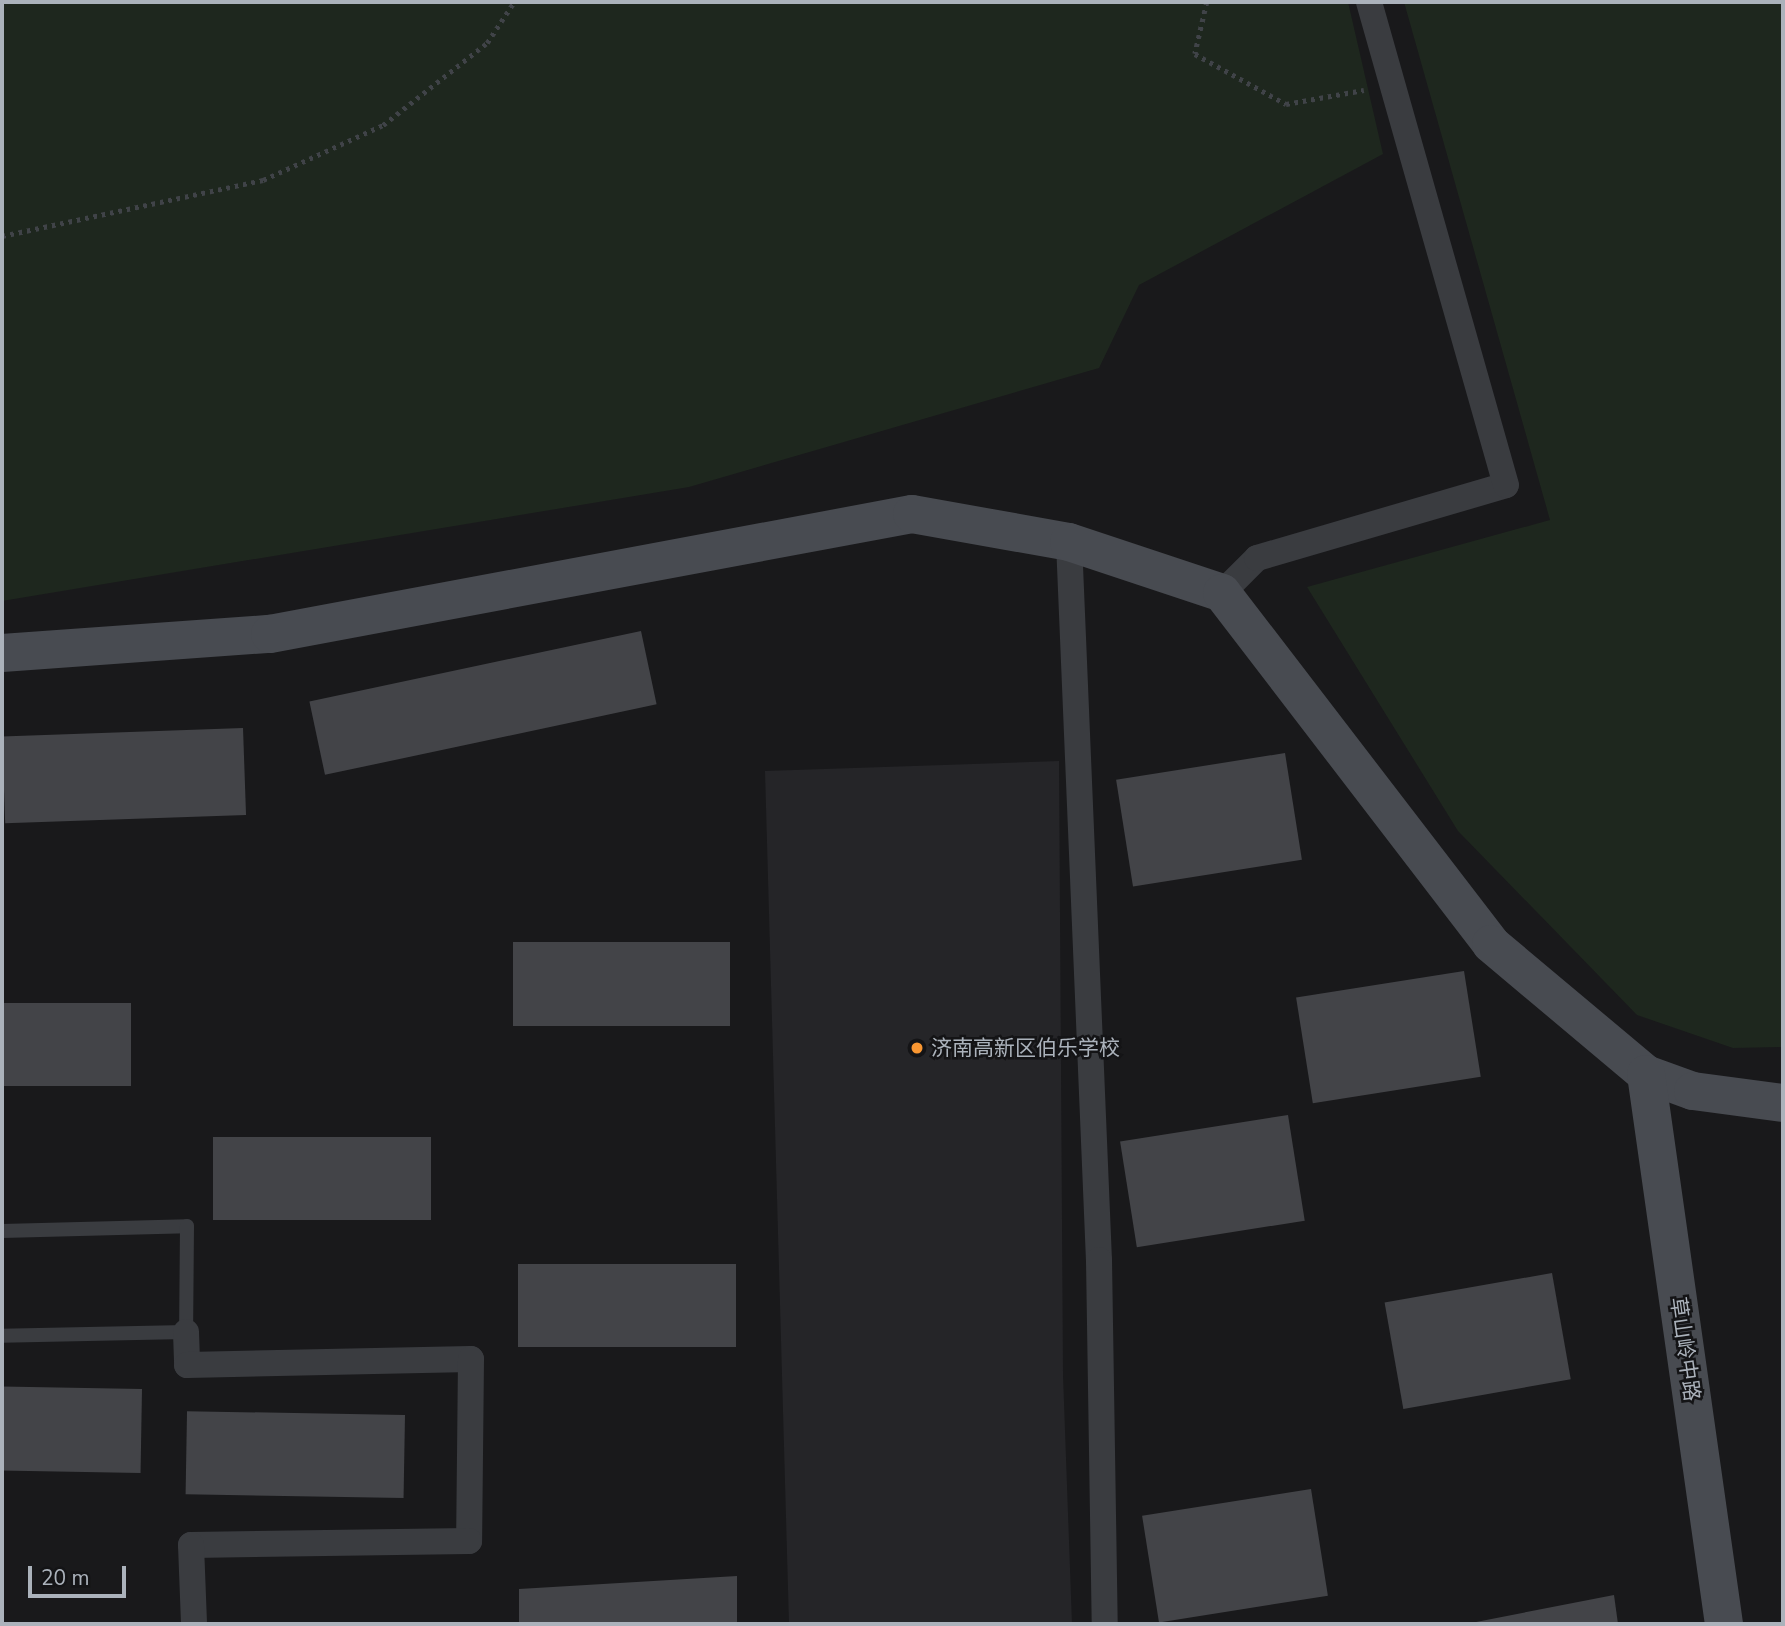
<!DOCTYPE html>
<html>
<head>
<meta charset="utf-8">
<style>
	body { margin:0 }
	#map { position:relative; width:1785px; height:1626px; overflow:hidden; background:#19191b; font-family:"Nunito Sans","Noto Sans SC",sans-serif }
	div>[style] { position:absolute }
	.built>* { inset:0; background:#252528 }
	.green>* { inset:0; background:#1e271e }
	.building>* { inset:0; background:#434448; transform-origin:0 0 }
	.path>* { height:4.5px; margin-top:-2.25px; transform-origin:0; background:repeating-linear-gradient(90deg,#404348 0 3.5px,transparent 0 8.5px) }
	.lane>* { height:14px; margin:-7px; padding:0 7px; transform-origin:7px; border-radius:7px; background:#3a3c40 }
	.street>* { height:26px; margin:-13px; padding:0 13px; transform-origin:13px; border-radius:13px; background:#3a3c40 }
	.secondary>* { height:38px; margin:-19px; padding:0 19px; transform-origin:19px; border-radius:19px; background:#484b51 }
	.dots>* { width:19px; height:19px; translate:-50% -50%; box-sizing:border-box; border:4px solid #141416; border-radius:50% }
	span { translate:-50% -50%; white-space:nowrap; text-align:center; line-height:1.15; -webkit-text-stroke:5px #141416; paint-order:stroke }
	.poi-label { font-size:21px; color:#abb2bb }
	.left { translate:0 -50%; text-align:left }
	.street-label { font-size:21px; color:#abb2bb }
	.frame { position:absolute; inset:0; border:4px solid #abb2bb; pointer-events:none }
	.scale { position:absolute; left:28px; top:1566px; width:98px; height:32px; box-sizing:border-box; border:4px solid #abb2bb; border-top:0; padding-left:9px; font-size:21px; line-height:24px; white-space:nowrap; color:#abb2bb; -webkit-text-stroke:5px #141416; paint-order:stroke }
</style>
</head>
<body>
<div id="map">
	<div class="built">
		<div style="clip-path:polygon(1059px 761px,1063px 1375px,1072px 1624px,789px 1624px,765px 771px)"></div>
	</div>
	<div class="green">
		<div style="clip-path:polygon(2px 2px,1348px 2px,1383px 154px,1139px 285px,1099px 368px,689px 487px,2px 601px)"></div>
		<div style="clip-path:polygon(1404px 2px,1783px 2px,1783px 1047px,1733px 1048px,1637px 1015px,1458px 831px,1307px 587px,1550px 520px)"></div>
	</div>
	<div class="building">
		<div style="left:641px;top:631px;width:75px;height:339px;rotate:78deg"></div>
		<div style="left:243px;top:728px;width:87px;height:241px;rotate:88deg"></div>
		<div style="left:1285px;top:753px;width:108px;height:171px;rotate:81deg"></div>
		<div style="left:730px;top:942px;width:84px;height:217px;rotate:90deg"></div>
		<div style="left:1464px;top:971px;width:107px;height:170px;rotate:81deg"></div>
		<div style="left:131px;top:1003px;width:83px;height:129px;rotate:90deg"></div>
		<div style="left:1288px;top:1115px;width:107px;height:170px;rotate:81deg"></div>
		<div style="left:431px;top:1137px;width:83px;height:218px;rotate:90deg"></div>
		<div style="left:736px;top:1264px;width:83px;height:218px;rotate:90deg"></div>
		<div style="left:1552px;top:1273px;width:108px;height:170px;rotate:80deg"></div>
		<div style="left:142px;top:1389px;width:84px;height:140px;rotate:91deg"></div>
		<div style="left:405px;top:1415px;width:83px;height:218px;rotate:91deg"></div>
		<div style="left:1311px;top:1489px;width:108px;height:171px;rotate:81deg"></div>
		<div style="clip-path:polygon(737px 1576px,737px 1624px,519px 1624px,519px 1589px)"></div>
		<div style="clip-path:polygon(1614px 1595px,1618px 1624px,1471px 1624px,1471px 1623px)"></div>
	</div>
	<div class="path">
		<div style="left:1207px;top:2px;width:53px;rotate:103deg"></div>
		<div style="left:1195px;top:54px;width:104px;rotate:28.8deg"></div>
		<div style="left:1286px;top:104px;width:79px;rotate:-10.2deg"></div>
		<div style="left:2px;top:236px;width:267px;rotate:-12.1deg"></div>
		<div style="left:263px;top:180px;width:132px;rotate:-24.6deg"></div>
		<div style="left:383px;top:125px;width:132px;rotate:-38.3deg"></div>
		<div style="left:487px;top:43px;width:49px;rotate:-56.6deg"></div>
	</div>
	<div class="lane">
		<div style="left:2px;top:1231px;width:185px;rotate:-1.5deg"></div>
		<div style="left:187px;top:1226px;width:106px;rotate:90.5deg"></div>
		<div style="left:186px;top:1332px;width:184px;rotate:178.8deg"></div>
	</div>
	<div class="street">
		<div style="left:1069px;top:542px;width:719px;rotate:87.61deg"></div>
		<div style="left:1099px;top:1260px;width:364px;rotate:89.1deg"></div>
		<div style="left:1222px;top:593px;width:49px;rotate:-45deg"></div>
		<div style="left:1257px;top:558px;width:259px;rotate:-16.3deg"></div>
		<div style="left:1506px;top:485px;width:502px;rotate:-105.84deg"></div>
		<div style="left:186px;top:1332px;width:33px;rotate:88deg"></div>
		<div style="left:187px;top:1365px;width:284px;rotate:-1.2deg"></div>
		<div style="left:471px;top:1359px;width:182px;rotate:90.6deg"></div>
		<div style="left:469px;top:1541px;width:278px;rotate:179.2deg"></div>
		<div style="left:191px;top:1545px;width:79px;rotate:87.8deg"></div>
	</div>
	<div class="secondary">
		<div style="left:2px;top:653px;width:269px;rotate:-4.1deg"></div>
		<div style="left:270px;top:634px;width:653px;rotate:-10.59deg"></div>
		<div style="left:912px;top:514px;width:159px;rotate:10.1deg"></div>
		<div style="left:1069px;top:542px;width:161px;rotate:18.4deg"></div>
		<div style="left:1222px;top:593px;width:442px;rotate:52.5deg"></div>
		<div style="left:1491px;top:944px;width:202px;rotate:40deg"></div>
		<div style="left:1646px;top:1074px;width:50px;rotate:19.9deg"></div>
		<div style="left:1693px;top:1091px;width:91px;rotate:7.6deg"></div>
		<div style="left:1646px;top:1074px;width:556px;rotate:81.93deg"></div>
	</div>
	<div class="dots">
		<div style="left:917px;top:1048px;background:#fa9732"></div>
	</div>
	<div class="poi-label">
		<span class="left" style="left:931px;top:1048px">济南高新区伯乐学校</span>
	</div>
	<div class="street-label">
		<span style="left:1685px;top:1349px;rotate:82deg">草山岭中路</span>
	</div>
	<div class="frame"></div>
	<div class="scale">20 m</div>
</div>
</body>
</html>
